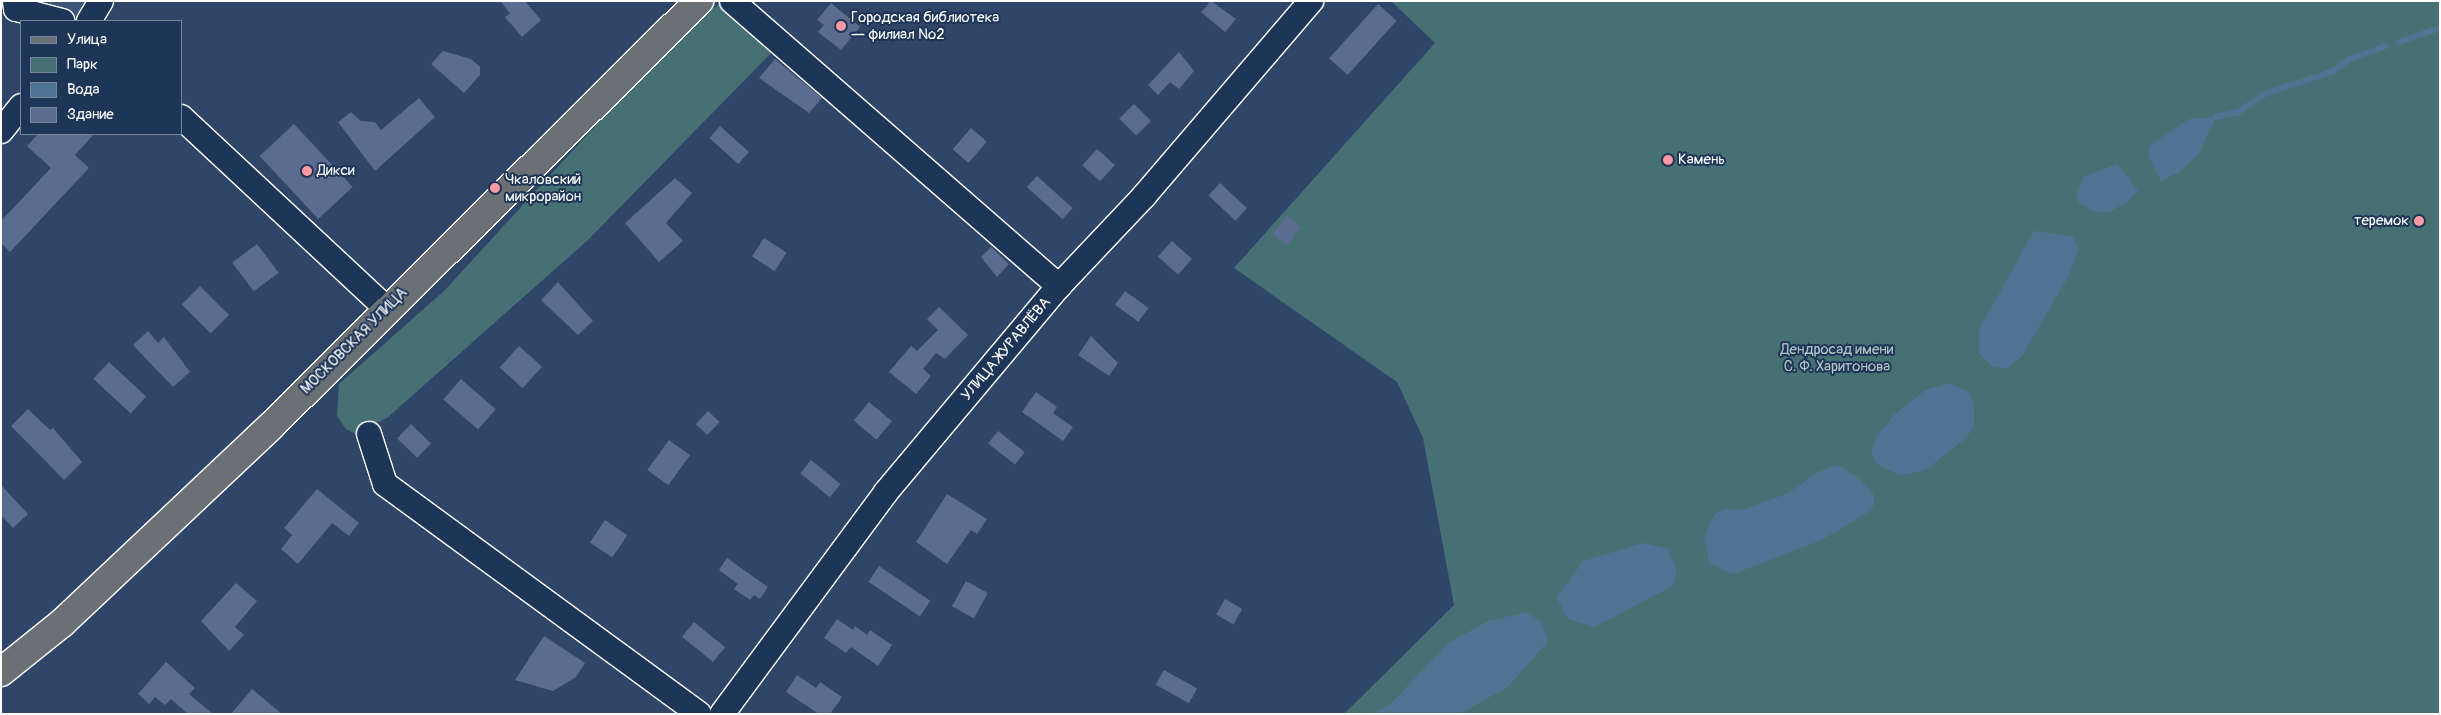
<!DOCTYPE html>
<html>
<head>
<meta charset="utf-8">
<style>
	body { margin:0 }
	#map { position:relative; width:2441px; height:715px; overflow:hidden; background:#2f4668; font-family:Pangolin,sans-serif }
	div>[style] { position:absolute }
	.built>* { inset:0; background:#405477 }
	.green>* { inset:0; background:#477075 }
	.water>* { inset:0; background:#4f7493 }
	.stream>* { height:5.5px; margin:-2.75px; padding:0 2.75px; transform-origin:2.75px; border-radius:2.75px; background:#4f7493 }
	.building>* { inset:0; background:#5a6c90; transform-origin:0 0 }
	.roads { filter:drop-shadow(1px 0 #fff) drop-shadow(-1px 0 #fff) drop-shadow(0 1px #fff) drop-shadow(0 -1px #fff) }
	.street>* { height:24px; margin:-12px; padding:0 12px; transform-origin:12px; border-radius:12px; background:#1d3557 }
	.primary>* { height:28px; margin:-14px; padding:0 14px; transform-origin:14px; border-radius:14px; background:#6a7074 }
	.dots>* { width:14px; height:14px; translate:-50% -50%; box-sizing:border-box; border:2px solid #1d3557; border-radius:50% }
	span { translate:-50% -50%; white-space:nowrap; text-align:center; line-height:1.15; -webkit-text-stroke:4px #1d3557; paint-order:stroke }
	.poi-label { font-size:15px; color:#fff }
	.left { translate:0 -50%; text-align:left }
	.right { translate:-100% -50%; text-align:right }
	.street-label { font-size:15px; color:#fff }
	.park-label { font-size:15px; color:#b5c6c8 }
	.frame { position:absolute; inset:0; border:2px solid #fff; pointer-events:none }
	.legend { position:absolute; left:20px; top:20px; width:162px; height:115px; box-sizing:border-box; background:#1d3557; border:1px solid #77869a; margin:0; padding:6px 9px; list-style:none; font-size:15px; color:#fff }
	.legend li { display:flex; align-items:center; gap:10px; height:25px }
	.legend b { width:25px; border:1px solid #77869a }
</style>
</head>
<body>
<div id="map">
	<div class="built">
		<div style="clip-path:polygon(13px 1px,100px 1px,88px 21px,57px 21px)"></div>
	</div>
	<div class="green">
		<div style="clip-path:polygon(1391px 1px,2440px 1px,2440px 714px,1344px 714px,1454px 605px,1423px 438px,1397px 382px,1234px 268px,1435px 43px)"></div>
		<div style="clip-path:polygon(722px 2px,779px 45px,588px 240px,387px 418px,354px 433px,346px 429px,337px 416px,339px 384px,445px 290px,619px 100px,697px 21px)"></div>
	</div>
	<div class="water">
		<div style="clip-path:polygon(2216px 117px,2199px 153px,2179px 172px,2161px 181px,2148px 155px,2151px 145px,2189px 119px)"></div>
		<div style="clip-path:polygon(2117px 164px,2138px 191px,2129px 200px,2109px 213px,2095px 212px,2079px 203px,2076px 195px,2083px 177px)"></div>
		<div style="clip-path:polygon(2034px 231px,2072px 236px,2079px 249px,2068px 277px,2022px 356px,2006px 369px,1992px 366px,1979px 353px,1979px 330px)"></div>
		<div style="clip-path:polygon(1949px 383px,1967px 391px,1974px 402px,1974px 425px,1967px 437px,1927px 469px,1913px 473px,1900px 475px,1877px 464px,1871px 453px,1876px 437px,1894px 415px,1926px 390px)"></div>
		<div style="clip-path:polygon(1837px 465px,1858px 477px,1874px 495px,1873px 509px,1822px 540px,1733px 574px,1709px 563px,1704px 537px,1715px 514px,1726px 509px,1742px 510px,1789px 493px,1818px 472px)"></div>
		<div style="clip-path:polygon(1643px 543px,1668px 549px,1677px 572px,1673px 586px,1594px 627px,1568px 619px,1557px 598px,1583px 561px)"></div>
		<div style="clip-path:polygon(1528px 612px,1541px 623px,1548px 641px,1509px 686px,1460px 714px,1371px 714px,1390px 704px,1449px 643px,1488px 621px)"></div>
	</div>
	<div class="stream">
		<div style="left:2399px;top:42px;width:43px;rotate:-18.9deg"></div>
		<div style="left:2216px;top:117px;width:24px;rotate:-12deg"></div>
		<div style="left:2239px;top:112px;width:32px;rotate:-35deg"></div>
		<div style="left:2265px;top:94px;width:73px;rotate:-18.4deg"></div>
		<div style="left:2334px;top:71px;width:18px;rotate:-38deg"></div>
		<div style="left:2348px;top:60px;width:40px;rotate:-20.2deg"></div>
	</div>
	<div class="building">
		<div style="clip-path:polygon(500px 1px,525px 1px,541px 20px,522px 37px,505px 17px,510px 13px)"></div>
		<div style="clip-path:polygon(1211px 1px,1236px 19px,1225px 32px,1201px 12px)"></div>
		<div style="clip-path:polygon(831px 3px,860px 27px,841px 50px,818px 32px,824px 25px,817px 20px)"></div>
		<div style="left:1378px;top:4px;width:25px;height:73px;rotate:42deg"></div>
		<div style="clip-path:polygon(443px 51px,471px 59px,480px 67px,480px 75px,464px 93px,431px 64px)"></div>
		<div style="clip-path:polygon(1179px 52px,1194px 71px,1179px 89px,1170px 82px,1158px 95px,1148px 85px)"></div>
		<div style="clip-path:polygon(775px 59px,822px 98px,809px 113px,759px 78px)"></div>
		<div style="clip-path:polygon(419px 98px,435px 117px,375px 171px,338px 122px,351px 112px,361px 121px,375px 122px,381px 130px)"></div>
		<div style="left:1134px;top:104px;width:24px;height:21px;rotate:45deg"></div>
		<div style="left:294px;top:124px;width:86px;height:47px;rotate:47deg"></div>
		<div style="left:720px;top:126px;width:39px;height:16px;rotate:42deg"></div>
		<div style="left:971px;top:128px;width:21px;height:28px;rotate:41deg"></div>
		<div style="clip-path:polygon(38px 134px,94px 134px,75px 155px,89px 168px,10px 252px,1px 243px,1px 221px,51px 168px,27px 146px)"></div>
		<div style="left:1097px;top:149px;width:24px;height:22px;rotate:42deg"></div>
		<div style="left:1037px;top:176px;width:48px;height:15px;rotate:42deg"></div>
		<div style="clip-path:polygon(675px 178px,692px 193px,666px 223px,683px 241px,659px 262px,625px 223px)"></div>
		<div style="left:1220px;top:183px;width:37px;height:17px;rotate:43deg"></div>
		<div style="left:1287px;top:216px;width:18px;height:23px;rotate:38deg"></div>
		<div style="left:764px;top:238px;width:27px;height:22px;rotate:33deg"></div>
		<div style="left:1172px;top:241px;width:27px;height:21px;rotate:42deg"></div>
		<div style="left:257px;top:244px;width:36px;height:31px;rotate:53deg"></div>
		<div style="clip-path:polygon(991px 247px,1009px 264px,997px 277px,981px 257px)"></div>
		<div style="clip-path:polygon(558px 282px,593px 321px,578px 335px,541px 300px)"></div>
		<div style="left:200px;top:286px;width:41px;height:26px;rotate:45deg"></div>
		<div style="left:1125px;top:291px;width:29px;height:17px;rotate:36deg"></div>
		<div style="clip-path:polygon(939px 307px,968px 335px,945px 359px,936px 353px,923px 369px,931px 376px,916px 394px,889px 372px,911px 346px,917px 351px,938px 330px,927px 319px)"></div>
		<div style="clip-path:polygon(148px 331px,158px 343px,164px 337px,190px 372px,173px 387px,133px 345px)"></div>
		<div style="clip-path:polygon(1091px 336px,1118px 363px,1109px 376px,1078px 355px)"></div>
		<div style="left:519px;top:346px;width:31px;height:29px;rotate:42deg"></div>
		<div style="left:109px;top:362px;width:51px;height:23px;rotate:43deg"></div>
		<div style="left:461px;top:379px;width:46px;height:27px;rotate:41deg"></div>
		<div style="clip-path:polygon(1036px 392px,1057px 407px,1053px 413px,1073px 427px,1063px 441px,1022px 412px)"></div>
		<div style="left:869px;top:402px;width:30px;height:24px;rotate:40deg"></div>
		<div style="clip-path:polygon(28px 409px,50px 430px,53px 428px,82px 462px,64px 480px,11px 426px)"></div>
		<div style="left:708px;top:411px;width:16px;height:18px;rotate:43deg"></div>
		<div style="left:411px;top:424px;width:28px;height:20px;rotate:44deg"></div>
		<div style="left:998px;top:431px;width:34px;height:16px;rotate:38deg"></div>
		<div style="left:669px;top:440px;width:26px;height:37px;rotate:36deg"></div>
		<div style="left:811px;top:460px;width:38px;height:17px;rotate:39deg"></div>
		<div style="clip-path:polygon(1px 485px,28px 514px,13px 528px,1px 515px)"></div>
		<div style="clip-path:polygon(317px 489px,359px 523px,349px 536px,332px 523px,298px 564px,281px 549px,292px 535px,284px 528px)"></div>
		<div style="clip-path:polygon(947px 494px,987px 519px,977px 534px,971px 530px,947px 564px,916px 542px)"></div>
		<div style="left:605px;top:520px;width:27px;height:27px;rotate:34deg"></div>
		<div style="clip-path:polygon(727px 558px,768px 587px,760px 599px,754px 595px,750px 600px,734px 589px,738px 584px,719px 570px)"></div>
		<div style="left:879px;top:566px;width:62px;height:19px;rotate:34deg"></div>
		<div style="left:966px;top:581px;width:25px;height:29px;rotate:29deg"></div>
		<div style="clip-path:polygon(236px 583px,257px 601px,235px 627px,244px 635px,229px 651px,201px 621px)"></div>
		<div style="left:1225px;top:599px;width:20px;height:18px;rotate:30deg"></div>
		<div style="clip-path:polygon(837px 619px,853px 630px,855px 626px,867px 635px,870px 630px,892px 645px,878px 666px,851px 647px,846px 653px,824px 638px)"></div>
		<div style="left:694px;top:622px;width:40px;height:19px;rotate:39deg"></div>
		<div style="clip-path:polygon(544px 636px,585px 663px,576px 677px,553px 691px,515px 680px)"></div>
		<div style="clip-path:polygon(166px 662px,195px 688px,189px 694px,213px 714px,188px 714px,171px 699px,165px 705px,155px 697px,149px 704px,138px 694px)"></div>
		<div style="left:1164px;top:670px;width:38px;height:17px;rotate:29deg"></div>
		<div style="clip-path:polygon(797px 675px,816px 688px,820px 682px,842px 697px,830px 714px,819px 714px,786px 692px)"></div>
		<div style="clip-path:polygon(252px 689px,282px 714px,231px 714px)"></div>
	</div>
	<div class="roads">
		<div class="street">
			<div style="left:15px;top:1px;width:8px;rotate:83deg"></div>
			<div style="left:16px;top:9px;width:48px;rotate:14.6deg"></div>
			<div style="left:732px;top:1px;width:434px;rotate:41.1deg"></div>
			<div style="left:89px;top:21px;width:23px;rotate:-59deg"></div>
			<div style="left:181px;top:117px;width:280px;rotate:43deg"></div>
			<div style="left:1px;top:131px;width:32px;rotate:-51deg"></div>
			<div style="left:369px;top:434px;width:52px;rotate:72.3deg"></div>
			<div style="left:385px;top:484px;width:389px;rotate:36.2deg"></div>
			<div style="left:722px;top:714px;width:276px;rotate:-53.5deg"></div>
			<div style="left:886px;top:492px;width:269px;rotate:-50deg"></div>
			<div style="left:1059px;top:286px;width:124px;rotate:-46.6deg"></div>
			<div style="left:1144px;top:196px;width:257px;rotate:-49.4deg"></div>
		</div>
		<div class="primary">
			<div style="left:1px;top:672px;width:78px;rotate:-38.8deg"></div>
			<div style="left:62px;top:623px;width:286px;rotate:-43.3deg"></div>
			<div style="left:270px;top:427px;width:605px;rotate:-44.8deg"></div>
		</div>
	</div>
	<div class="dots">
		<div style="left:841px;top:26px;background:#ff9aa2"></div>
		<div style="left:1668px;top:160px;background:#ff9aa2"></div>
		<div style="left:307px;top:171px;background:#ff9aa2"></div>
		<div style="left:495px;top:188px;background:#ff9aa2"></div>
		<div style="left:2419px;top:221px;background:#ff9aa2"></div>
	</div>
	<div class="poi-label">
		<span class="left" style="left:851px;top:26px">Городская библиотека<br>— филиал №2</span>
		<span class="left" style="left:1678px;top:160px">Камень</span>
		<span class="left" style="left:317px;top:171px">Дикси</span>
		<span class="left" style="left:505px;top:188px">Чкаловский<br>микрорайон</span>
		<span class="right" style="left:2409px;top:221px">теремок</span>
	</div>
	<div class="street-label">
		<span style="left:354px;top:341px;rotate:-45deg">МОСКОВСКАЯ УЛИЦА</span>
		<span style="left:1006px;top:349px;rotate:-50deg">УЛИЦА ЖУРАВЛЁВА</span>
	</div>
	<div class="park-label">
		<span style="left:1837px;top:358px">Дендросад имени<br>С. Ф. Харитонова</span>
	</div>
	<div class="frame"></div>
	<ul class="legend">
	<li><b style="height:6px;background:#6a7074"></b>Улица</li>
	<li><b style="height:14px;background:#477075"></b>Парк</li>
	<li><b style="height:14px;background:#4f7493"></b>Вода</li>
	<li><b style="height:14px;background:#5a6c90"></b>Здание</li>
	</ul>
</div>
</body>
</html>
